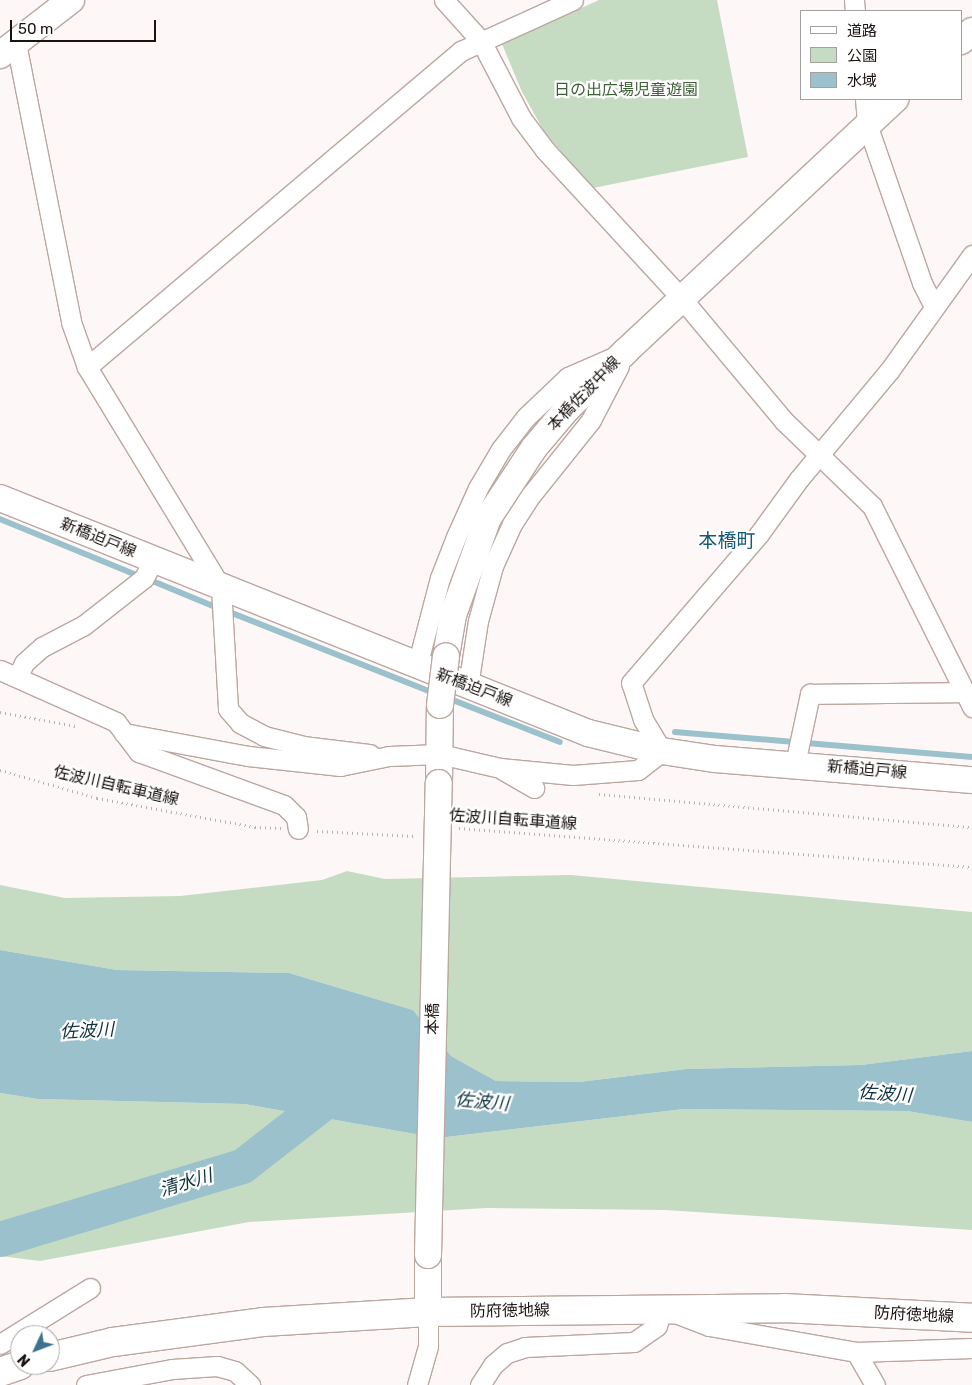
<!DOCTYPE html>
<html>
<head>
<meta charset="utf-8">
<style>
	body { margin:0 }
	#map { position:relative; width:972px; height:1385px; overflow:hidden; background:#fdf8f7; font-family:Rubik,"Noto Sans JP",sans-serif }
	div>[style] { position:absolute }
	.green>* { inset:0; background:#c6dcc2 }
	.water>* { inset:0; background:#9ac1cc }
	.stream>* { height:5.5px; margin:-2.75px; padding:0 2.75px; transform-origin:2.75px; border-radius:2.75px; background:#9ac1cc }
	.river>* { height:35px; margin:-17.5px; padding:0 17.5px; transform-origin:17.5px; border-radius:17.5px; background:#9ac1cc }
	.path>* { height:3px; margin-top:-1.5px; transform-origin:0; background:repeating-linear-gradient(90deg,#b7b1b0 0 1px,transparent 0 5px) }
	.roads { filter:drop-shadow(1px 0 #bca7a0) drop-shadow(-1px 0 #bca7a0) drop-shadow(0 1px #bca7a0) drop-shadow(0 -1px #bca7a0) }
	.street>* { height:19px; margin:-9.5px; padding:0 9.5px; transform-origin:9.5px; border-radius:9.5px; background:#fff }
	.secondary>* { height:26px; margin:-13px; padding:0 13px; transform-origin:13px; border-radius:13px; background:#fff }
	.primary>* { height:28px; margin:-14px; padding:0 14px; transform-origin:14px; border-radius:14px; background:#fff }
	.bridges { filter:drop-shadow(1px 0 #bca7a0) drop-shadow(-1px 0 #bca7a0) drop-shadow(0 1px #bca7a0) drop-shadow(0 -1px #bca7a0) }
	.secondary-bridge>* { height:26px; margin:-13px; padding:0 13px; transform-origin:13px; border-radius:13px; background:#fff }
	span { translate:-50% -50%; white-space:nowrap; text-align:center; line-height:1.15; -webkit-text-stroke:4.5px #fff; paint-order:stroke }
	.park-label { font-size:16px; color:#3f6138 }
	.street-label { font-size:16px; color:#1a1310 }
	.water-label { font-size:18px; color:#0d333c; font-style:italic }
	.quarter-label { font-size:19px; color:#155976 }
	.legend { position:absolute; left:800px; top:10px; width:162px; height:90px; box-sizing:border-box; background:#fff; border:1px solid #a3a19f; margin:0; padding:6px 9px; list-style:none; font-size:15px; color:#1a1310 }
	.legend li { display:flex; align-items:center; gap:10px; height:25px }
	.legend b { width:25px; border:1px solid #a3a19f }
	.north { position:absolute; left:10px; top:1325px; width:50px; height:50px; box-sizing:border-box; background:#fff; border:1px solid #a3a19f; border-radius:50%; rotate:227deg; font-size:14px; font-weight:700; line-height:20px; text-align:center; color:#1a1310 }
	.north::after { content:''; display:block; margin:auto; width:18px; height:22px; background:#3b728d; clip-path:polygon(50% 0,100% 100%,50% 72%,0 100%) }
	.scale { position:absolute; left:10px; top:20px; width:146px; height:22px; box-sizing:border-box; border:2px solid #1a1310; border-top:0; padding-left:6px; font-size:15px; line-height:18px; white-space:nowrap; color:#1a1310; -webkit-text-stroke:4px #fff; paint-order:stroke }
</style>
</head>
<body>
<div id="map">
	<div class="green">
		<div style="clip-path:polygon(599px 0,717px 0,748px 157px,593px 188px,545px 133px,522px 92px,502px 44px)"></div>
		<div style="clip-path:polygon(347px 871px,385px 879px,571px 875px,972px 912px,972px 1051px,861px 1065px,686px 1069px,579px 1082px,496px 1081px,451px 1056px,413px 1010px,289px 973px,117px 970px,0 950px,0 885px,65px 898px,180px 896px,322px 880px)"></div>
		<div style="clip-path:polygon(0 1093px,38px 1099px,244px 1104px,438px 1138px,684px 1109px,907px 1111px,972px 1122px,972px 1230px,665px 1210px,487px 1208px,249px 1222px,40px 1261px,0 1256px)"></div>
	</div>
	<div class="water">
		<div style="clip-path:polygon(0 950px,117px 970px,289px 973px,413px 1010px,451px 1056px,496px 1081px,579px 1082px,686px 1069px,861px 1065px,972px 1051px,972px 1122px,907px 1111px,684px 1109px,438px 1138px,244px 1104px,38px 1099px,0 1093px)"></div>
	</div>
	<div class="stream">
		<div style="left:0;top:519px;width:150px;rotate:22.3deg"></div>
		<div style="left:148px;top:579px;width:76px;rotate:22.5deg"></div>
		<div style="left:227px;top:611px;width:223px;rotate:21.6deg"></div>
		<div style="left:448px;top:698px;width:120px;rotate:21.4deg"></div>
		<div style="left:675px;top:732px;width:298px;rotate:4.8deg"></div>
	</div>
	<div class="river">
		<div style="left:0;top:1239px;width:253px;rotate:-16.8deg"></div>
		<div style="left:242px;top:1166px;width:132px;rotate:-37.9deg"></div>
	</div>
	<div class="path">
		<div style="left:0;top:712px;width:77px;rotate:10.4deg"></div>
		<div style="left:0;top:770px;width:101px;rotate:16.1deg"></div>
		<div style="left:97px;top:798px;width:161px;rotate:10.4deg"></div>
		<div style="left:255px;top:827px;width:26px;rotate:2deg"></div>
		<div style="left:599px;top:794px;width:374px;rotate:5.1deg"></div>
		<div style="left:459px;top:828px;width:514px;rotate:4.35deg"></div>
		<div style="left:317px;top:831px;width:98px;rotate:2.9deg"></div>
	</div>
	<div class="roads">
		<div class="street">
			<div style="left:444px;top:0;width:55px;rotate:47.9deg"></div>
			<div style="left:481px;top:41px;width:87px;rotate:62.5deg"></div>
			<div style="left:521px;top:118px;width:40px;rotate:53deg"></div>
			<div style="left:545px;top:150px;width:202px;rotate:47.4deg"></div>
			<div style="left:682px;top:299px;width:159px;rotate:50.1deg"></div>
			<div style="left:784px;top:421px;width:122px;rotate:44deg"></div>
			<div style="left:872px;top:506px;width:225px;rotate:63.5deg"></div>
			<div style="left:854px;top:0;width:11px;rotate:85deg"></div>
			<div style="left:16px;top:43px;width:284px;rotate:78.8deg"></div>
			<div style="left:71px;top:322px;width:48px;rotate:70.4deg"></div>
			<div style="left:87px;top:367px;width:258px;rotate:58.7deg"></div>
			<div style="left:221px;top:587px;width:122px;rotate:86.7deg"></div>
			<div style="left:228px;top:709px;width:18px;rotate:49deg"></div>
			<div style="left:240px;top:723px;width:27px;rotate:28deg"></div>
			<div style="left:264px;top:736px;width:41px;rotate:14deg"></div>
			<div style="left:304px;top:746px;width:66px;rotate:6.9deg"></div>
			<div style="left:865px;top:99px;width:25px;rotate:85deg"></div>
			<div style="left:867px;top:124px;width:168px;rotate:70.9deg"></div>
			<div style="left:922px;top:283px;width:27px;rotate:63deg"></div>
			<div style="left:87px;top:367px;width:490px;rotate:-40.2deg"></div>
			<div style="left:461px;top:51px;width:123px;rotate:-24.5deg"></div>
			<div style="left:417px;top:666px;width:91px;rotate:-75.4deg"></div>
			<div style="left:440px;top:578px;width:44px;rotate:-68.7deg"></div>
			<div style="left:456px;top:537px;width:54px;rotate:-65.8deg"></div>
			<div style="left:478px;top:488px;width:45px;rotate:-59.5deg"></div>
			<div style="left:501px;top:449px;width:41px;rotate:-52deg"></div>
			<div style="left:526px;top:417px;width:58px;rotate:-43.6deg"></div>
			<div style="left:568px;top:377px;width:50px;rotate:-23.5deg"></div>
			<div style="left:0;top:670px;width:127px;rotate:24.1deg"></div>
			<div style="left:116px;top:722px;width:38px;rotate:53deg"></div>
			<div style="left:139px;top:752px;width:154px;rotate:20.1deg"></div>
			<div style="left:284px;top:805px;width:17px;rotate:45deg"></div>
			<div style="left:296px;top:817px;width:12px;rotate:81deg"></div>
			<div style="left:18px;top:676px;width:14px;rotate:-65deg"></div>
			<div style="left:24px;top:663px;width:24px;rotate:-42deg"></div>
			<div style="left:42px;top:647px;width:47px;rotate:-27.6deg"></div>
			<div style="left:84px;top:625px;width:76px;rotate:-38.1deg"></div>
			<div style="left:144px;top:578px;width:20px;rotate:-63deg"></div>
			<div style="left:468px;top:686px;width:66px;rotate:-81.3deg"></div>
			<div style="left:478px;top:621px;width:57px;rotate:-74.7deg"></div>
			<div style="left:493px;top:566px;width:46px;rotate:-65.7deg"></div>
			<div style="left:512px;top:524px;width:35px;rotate:-57deg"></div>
			<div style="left:531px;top:495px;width:96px;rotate:-51.3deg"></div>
			<div style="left:591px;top:420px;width:61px;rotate:-62.6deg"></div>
			<div style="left:124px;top:733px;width:126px;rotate:10.5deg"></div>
			<div style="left:248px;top:756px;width:93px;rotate:6.2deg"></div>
			<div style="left:340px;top:766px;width:50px;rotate:-11.5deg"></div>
			<div style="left:389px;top:756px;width:51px;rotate:-2.2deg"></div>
			<div style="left:440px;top:754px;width:62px;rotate:13.1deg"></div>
			<div style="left:500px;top:768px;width:73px;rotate:5.5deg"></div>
			<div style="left:573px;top:775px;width:65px;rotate:-4.4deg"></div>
			<div style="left:638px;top:770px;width:31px;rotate:-38deg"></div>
			<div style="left:662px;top:751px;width:37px;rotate:-121deg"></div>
			<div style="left:643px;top:719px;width:38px;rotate:-108deg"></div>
			<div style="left:631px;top:683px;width:196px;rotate:-49.3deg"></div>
			<div style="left:759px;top:534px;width:68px;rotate:-54deg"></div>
			<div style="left:799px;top:479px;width:141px;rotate:-50.2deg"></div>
			<div style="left:889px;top:371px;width:143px;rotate:-54.4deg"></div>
			<div style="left:795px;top:764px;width:72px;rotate:-77.9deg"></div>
			<div style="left:810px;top:694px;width:154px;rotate:-0.7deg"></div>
			<div style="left:503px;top:770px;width:36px;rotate:30deg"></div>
			<div style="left:0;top:1344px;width:106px;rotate:-31.9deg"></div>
			<div style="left:856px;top:1352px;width:38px;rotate:60deg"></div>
			<div style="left:86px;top:1385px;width:87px;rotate:-10.5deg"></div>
			<div style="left:172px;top:1369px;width:45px;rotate:-3.8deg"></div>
			<div style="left:217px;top:1366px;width:19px;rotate:16deg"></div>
			<div style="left:235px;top:1371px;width:21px;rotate:43deg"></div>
			<div style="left:417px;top:1385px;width:41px;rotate:-74.2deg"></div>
			<div style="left:428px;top:1346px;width:34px;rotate:-90deg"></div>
			<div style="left:480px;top:1385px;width:24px;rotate:-57deg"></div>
			<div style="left:493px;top:1365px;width:18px;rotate:-41deg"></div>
			<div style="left:507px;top:1353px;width:19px;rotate:-18deg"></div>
			<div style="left:525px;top:1347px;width:109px;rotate:-2.6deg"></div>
			<div style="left:634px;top:1342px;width:28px;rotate:-35deg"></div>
			<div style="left:657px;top:1326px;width:19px;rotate:-74deg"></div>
			<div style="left:662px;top:1308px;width:50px;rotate:21deg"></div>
			<div style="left:709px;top:1326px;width:149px;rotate:10deg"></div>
			<div style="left:856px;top:1352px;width:116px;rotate:-2deg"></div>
		</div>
		<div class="secondary">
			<div style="left:961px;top:41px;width:15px;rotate:-42deg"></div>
			<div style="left:0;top:55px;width:90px;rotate:-37.8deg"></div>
			<div style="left:0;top:498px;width:633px;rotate:21.78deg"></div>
			<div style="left:588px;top:733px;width:76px;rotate:13.7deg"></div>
			<div style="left:662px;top:751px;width:54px;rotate:8.6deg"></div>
			<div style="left:715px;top:759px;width:258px;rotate:4.7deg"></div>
			<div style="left:446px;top:656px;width:42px;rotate:-80.3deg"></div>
			<div style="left:453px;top:615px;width:103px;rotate:-70.2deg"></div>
			<div style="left:488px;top:518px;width:84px;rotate:-56.7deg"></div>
			<div style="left:534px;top:448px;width:50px;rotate:-49.9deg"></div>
			<div style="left:566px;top:410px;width:84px;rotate:-44.5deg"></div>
			<div style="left:626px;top:351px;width:369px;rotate:-43.1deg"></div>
			<div style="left:439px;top:783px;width:78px;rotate:-89.3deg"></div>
			<div style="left:428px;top:1312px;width:57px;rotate:-90deg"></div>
		</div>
		<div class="primary">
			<div style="left:50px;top:1357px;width:65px;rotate:-13.4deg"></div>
			<div style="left:113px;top:1342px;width:151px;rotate:-7.6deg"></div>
			<div style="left:263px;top:1322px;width:165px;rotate:-3.5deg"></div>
			<div style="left:428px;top:1312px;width:356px;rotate:-0.6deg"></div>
			<div style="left:784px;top:1308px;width:188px;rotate:3deg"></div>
			<div style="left:0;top:1372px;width:21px;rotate:-19deg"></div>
		</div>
	</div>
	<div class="bridges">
		<div class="secondary-bridge">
			<div style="left:440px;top:705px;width:49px;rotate:-83deg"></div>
			<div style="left:428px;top:1255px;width:472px;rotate:-88.7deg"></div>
		</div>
	</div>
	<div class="park-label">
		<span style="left:626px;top:90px">日の出広場児童遊園</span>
	</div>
	<div class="street-label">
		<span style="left:584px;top:394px;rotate:-46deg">本橋佐波中線</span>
		<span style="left:98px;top:538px;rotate:22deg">新橋迫戸線</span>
		<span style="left:474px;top:688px;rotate:21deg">新橋迫戸線</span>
		<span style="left:867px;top:770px;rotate:5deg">新橋迫戸線</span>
		<span style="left:116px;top:786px;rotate:13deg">佐波川自転車道線</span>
		<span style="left:513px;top:820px;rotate:4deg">佐波川自転車道線</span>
		<span style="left:433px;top:1019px;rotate:-89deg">本橋</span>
		<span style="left:510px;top:1311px;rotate:-1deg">防府徳地線</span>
		<span style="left:914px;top:1315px;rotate:3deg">防府徳地線</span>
	</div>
	<div class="water-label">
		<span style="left:87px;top:1031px;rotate:-3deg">佐波川</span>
		<span style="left:885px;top:1094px;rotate:4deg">佐波川</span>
		<span style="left:482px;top:1102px;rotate:5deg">佐波川</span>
		<span style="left:186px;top:1183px;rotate:-17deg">清水川</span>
	</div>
	<div class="quarter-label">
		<span style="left:727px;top:541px">本橋町</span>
	</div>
	<ul class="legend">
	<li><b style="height:6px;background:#fff"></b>道路</li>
	<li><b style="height:14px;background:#c6dcc2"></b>公園</li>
	<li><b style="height:14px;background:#9ac1cc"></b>水域</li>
	</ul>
	<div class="north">N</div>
	<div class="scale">50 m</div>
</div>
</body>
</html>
